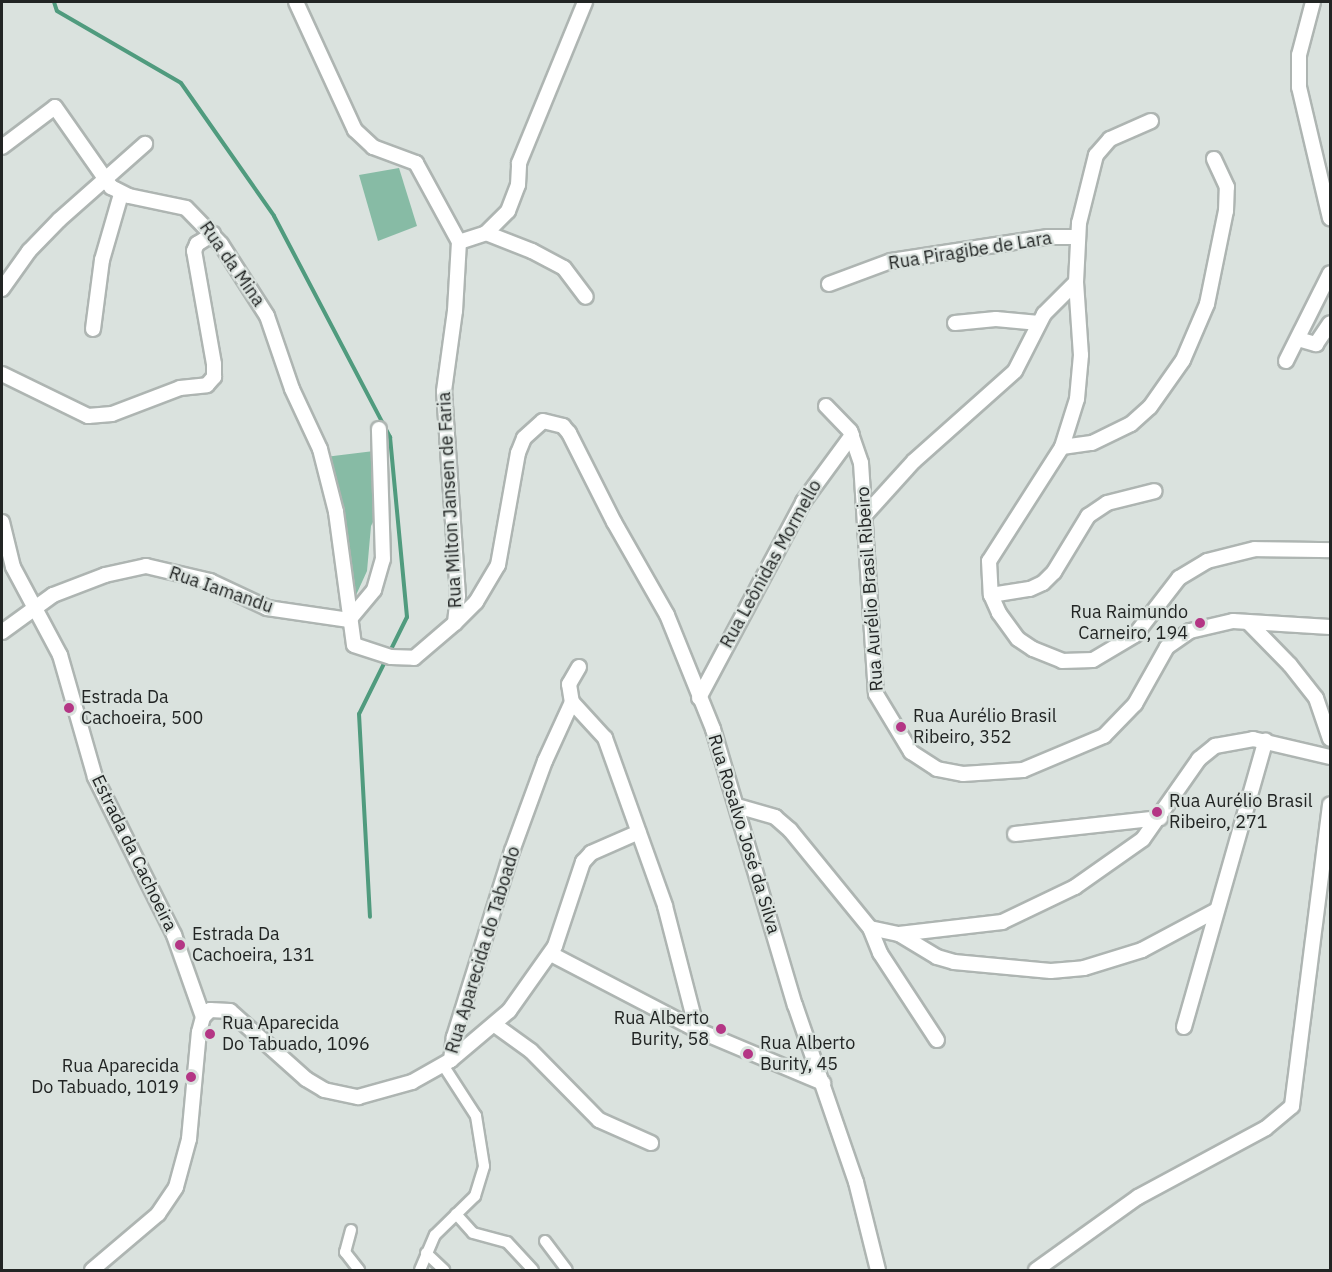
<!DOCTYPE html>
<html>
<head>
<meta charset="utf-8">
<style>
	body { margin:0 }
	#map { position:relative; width:1332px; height:1272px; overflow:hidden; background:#dae2de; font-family:"IBM Plex Sans",sans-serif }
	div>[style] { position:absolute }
	.green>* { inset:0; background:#87bba5 }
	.stream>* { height:4px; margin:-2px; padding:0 2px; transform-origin:2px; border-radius:2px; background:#509b7e }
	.roads { filter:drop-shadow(2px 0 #aeb5b2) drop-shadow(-2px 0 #aeb5b2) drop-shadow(0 2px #aeb5b2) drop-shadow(0 -2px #aeb5b2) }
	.pedestrian>* { height:10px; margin:-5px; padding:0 5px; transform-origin:5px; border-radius:5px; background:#fff }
	.minor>* { height:14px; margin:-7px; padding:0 7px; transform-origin:7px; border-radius:7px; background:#fff }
	.dots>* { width:16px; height:16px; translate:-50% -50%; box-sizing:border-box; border:3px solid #dae2de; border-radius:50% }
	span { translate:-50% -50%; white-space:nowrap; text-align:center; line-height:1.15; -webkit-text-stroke:4.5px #dae2de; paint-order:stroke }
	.street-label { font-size:18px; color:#222524 }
	.poi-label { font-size:18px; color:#222524 }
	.right { translate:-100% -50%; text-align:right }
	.left { translate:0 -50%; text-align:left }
	.frame { position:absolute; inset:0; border:3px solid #222524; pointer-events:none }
</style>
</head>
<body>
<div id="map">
	<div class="green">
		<div style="clip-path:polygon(399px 168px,417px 226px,378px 241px,359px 175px)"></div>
		<div style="clip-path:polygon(374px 451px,380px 508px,371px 526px,367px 571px,352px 604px,335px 479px,325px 457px)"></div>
	</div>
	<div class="stream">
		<div style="left:54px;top:2px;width:9px;rotate:72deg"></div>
		<div style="left:57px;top:11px;width:143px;rotate:30.1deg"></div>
		<div style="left:181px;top:83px;width:162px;rotate:55deg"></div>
		<div style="left:274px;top:216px;width:250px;rotate:62.3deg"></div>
		<div style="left:390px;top:437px;width:181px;rotate:84.6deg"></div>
		<div style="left:407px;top:617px;width:108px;rotate:116.3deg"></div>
		<div style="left:359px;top:714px;width:203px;rotate:86.9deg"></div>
	</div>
	<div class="roads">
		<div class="pedestrian">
			<div style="left:456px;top:1214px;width:25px;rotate:48deg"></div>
			<div style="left:473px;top:1233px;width:35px;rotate:15deg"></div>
			<div style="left:507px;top:1242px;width:38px;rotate:47deg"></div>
			<div style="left:351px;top:1230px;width:23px;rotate:105deg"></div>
			<div style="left:345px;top:1252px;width:23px;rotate:52deg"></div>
			<div style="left:545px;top:1241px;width:36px;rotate:53deg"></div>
			<div style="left:426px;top:1253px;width:25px;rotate:43deg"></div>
			<div style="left:420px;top:1270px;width:38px;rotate:-67deg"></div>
			<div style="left:435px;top:1235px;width:56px;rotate:-44.3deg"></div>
			<div style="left:475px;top:1196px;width:31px;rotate:-73deg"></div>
			<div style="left:484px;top:1166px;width:51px;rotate:-99.1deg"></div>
			<div style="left:476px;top:1116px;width:61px;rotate:-122.9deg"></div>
		</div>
		<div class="minor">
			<div style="left:296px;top:2px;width:141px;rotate:65.3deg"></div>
			<div style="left:355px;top:130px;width:25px;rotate:43deg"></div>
			<div style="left:373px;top:147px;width:46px;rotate:20.4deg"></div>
			<div style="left:416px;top:163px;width:90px;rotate:61.4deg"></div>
			<div style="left:1313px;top:2px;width:55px;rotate:104.8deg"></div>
			<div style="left:1299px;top:55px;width:32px;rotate:90deg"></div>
			<div style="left:1299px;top:87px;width:135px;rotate:76.7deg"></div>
			<div style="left:1151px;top:121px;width:45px;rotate:156.3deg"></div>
			<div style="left:1110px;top:139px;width:21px;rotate:131deg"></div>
			<div style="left:1096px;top:155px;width:70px;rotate:104deg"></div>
			<div style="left:1079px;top:223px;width:59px;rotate:92.9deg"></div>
			<div style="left:1076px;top:282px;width:73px;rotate:86.1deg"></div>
			<div style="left:1081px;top:355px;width:44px;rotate:95.2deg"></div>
			<div style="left:1077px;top:399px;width:50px;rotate:107.4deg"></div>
			<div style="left:1062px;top:447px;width:135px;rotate:122.6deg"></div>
			<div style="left:989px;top:561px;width:34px;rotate:87deg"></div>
			<div style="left:991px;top:595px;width:20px;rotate:66deg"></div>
			<div style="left:999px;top:613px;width:32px;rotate:54deg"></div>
			<div style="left:1018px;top:639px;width:18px;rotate:34deg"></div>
			<div style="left:1033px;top:649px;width:31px;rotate:22deg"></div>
			<div style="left:1062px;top:661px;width:31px;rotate:-2deg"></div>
			<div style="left:1093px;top:660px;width:49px;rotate:-30.8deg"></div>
			<div style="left:1135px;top:635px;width:72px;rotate:-52.3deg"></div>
			<div style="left:1179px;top:578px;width:33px;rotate:-31deg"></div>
			<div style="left:1207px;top:561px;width:49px;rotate:-14deg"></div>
			<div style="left:1255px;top:549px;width:75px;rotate:0.8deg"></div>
			<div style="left:2px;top:147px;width:66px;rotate:-37deg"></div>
			<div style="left:55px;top:107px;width:98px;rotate:55deg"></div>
			<div style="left:111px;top:187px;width:20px;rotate:27deg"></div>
			<div style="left:129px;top:196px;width:58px;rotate:11.9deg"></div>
			<div style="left:186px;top:208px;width:50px;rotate:45.8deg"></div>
			<div style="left:221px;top:244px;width:85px;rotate:57.4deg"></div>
			<div style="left:267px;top:316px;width:77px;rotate:71.1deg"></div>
			<div style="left:292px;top:389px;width:66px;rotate:65deg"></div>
			<div style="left:320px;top:449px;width:65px;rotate:75.7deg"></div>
			<div style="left:336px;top:512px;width:134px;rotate:82.3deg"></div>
			<div style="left:354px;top:645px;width:39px;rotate:18deg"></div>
			<div style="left:391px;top:657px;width:23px;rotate:2deg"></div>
			<div style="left:414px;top:658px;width:54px;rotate:-40.5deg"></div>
			<div style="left:455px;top:623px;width:30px;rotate:-45deg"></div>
			<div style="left:476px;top:602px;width:43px;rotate:-59.3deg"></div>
			<div style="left:498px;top:565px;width:114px;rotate:-79.9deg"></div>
			<div style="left:518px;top:453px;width:16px;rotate:-68deg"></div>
			<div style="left:524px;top:438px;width:25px;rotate:-42deg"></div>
			<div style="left:543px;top:421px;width:21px;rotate:14deg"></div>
			<div style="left:563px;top:426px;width:9px;rotate:49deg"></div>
			<div style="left:569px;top:433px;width:100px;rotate:63.2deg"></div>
			<div style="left:614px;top:522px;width:107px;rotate:60.3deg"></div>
			<div style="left:667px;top:615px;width:123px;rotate:68deg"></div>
			<div style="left:713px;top:729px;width:288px;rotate:73.5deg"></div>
			<div style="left:795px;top:1005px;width:187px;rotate:71deg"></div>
			<div style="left:856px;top:1182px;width:91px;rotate:76deg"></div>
			<div style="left:486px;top:233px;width:49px;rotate:21.4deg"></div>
			<div style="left:532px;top:251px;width:36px;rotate:28deg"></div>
			<div style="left:564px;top:268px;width:36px;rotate:53deg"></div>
			<div style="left:829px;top:284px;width:66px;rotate:-20.4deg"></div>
			<div style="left:891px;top:261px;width:159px;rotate:-8.7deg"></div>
			<div style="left:1048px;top:237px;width:30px"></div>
			<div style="left:2px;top:289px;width:47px;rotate:-54.6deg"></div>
			<div style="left:29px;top:251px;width:43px;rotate:-45.9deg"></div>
			<div style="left:59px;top:220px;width:115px;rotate:-41.5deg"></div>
			<div style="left:955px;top:323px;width:41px;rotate:-5.6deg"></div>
			<div style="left:996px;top:319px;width:43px;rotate:5.3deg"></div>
			<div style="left:93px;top:329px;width:70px;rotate:-82.6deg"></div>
			<div style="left:102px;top:260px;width:69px;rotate:-73.9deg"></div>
			<div style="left:1298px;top:339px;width:19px;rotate:16deg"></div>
			<div style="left:1316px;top:344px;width:25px;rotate:-56deg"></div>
			<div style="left:1286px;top:361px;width:98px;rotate:-63.4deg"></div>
			<div style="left:2px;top:374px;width:96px;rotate:26deg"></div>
			<div style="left:88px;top:416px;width:24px;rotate:-5deg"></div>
			<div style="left:112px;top:414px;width:73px;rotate:-20.9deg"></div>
			<div style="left:180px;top:388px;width:27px;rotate:-6deg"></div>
			<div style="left:207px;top:385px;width:11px;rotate:-49deg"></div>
			<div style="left:214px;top:377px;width:13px;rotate:-90deg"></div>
			<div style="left:214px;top:364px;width:115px;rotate:-100deg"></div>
			<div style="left:194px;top:251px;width:8px;rotate:-67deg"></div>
			<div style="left:197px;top:244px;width:19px;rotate:-32deg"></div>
			<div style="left:826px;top:406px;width:35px;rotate:46deg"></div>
			<div style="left:850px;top:431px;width:34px;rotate:71deg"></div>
			<div style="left:861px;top:463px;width:231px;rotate:86.3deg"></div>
			<div style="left:876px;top:694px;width:68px;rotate:58.9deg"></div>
			<div style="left:911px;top:752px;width:31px;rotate:33deg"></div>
			<div style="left:937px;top:769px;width:26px;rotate:11deg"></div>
			<div style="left:963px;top:774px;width:60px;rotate:-3.8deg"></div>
			<div style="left:1023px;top:770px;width:88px;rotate:-22.8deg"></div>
			<div style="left:1104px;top:736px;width:45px;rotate:-45.9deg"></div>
			<div style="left:1135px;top:704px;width:65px;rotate:-60.7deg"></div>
			<div style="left:1167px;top:647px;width:28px;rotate:-35deg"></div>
			<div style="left:1190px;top:631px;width:44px;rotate:-13.1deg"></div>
			<div style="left:1233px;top:621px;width:97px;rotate:3.5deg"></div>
			<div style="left:1062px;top:447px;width:30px;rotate:-8deg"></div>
			<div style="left:1092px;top:443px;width:43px;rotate:-26deg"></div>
			<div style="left:1131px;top:424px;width:25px;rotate:-42deg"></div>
			<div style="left:1150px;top:407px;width:57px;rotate:-54.9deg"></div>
			<div style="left:1183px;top:360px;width:61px;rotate:-66.8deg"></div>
			<div style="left:1207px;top:304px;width:95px;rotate:-78.5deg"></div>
			<div style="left:1226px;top:211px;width:24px;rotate:-88deg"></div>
			<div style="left:1227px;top:187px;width:31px;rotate:-115deg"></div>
			<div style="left:865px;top:515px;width:73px;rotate:-47.8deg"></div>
			<div style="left:914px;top:461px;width:135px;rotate:-41.7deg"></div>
			<div style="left:1015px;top:371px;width:64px;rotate:-63deg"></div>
			<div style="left:1044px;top:314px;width:45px;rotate:-45deg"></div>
			<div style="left:2px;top:522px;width:46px;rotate:76.3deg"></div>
			<div style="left:13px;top:567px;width:100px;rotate:61.9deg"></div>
			<div style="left:60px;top:655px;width:127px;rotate:74deg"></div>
			<div style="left:95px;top:777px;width:177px;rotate:63.4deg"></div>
			<div style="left:174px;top:935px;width:87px;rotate:70.5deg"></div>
			<div style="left:991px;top:595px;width:39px;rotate:-9deg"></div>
			<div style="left:1030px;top:589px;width:14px;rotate:-25deg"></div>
			<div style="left:1043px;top:583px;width:16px;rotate:-45deg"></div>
			<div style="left:1054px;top:572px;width:66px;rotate:-58.7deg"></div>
			<div style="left:1088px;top:516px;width:23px;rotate:-34deg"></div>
			<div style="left:1107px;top:503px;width:49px;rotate:-14deg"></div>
			<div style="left:1248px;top:622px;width:60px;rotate:45.7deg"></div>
			<div style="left:1290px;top:665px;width:42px;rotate:51.8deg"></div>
			<div style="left:1316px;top:698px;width:43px;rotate:71.1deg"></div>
			<div style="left:455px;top:623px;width:27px;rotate:-84deg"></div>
			<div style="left:458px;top:596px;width:205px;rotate:-93.9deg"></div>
			<div style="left:444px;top:391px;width:81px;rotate:-82.2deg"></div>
			<div style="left:455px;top:311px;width:69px;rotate:-86.7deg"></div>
			<div style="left:459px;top:242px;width:28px;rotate:-18deg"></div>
			<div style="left:486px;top:233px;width:31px;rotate:-45deg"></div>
			<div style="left:508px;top:211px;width:28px;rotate:-69deg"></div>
			<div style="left:518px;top:185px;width:22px;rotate:-87deg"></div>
			<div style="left:519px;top:163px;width:174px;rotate:-67.7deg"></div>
			<div style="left:2px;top:632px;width:63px;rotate:-36deg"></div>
			<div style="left:53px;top:595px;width:56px;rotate:-21deg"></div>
			<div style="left:105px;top:575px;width:42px;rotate:-12.4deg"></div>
			<div style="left:146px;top:566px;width:66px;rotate:13.2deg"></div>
			<div style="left:210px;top:581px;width:63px;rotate:25.3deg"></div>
			<div style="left:267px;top:608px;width:83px;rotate:8.3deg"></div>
			<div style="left:349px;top:620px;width:39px;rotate:-50deg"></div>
			<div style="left:374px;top:590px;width:32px;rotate:-74deg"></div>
			<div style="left:383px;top:559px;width:130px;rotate:-91.8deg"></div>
			<div style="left:579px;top:667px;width:20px;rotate:120deg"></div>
			<div style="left:569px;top:684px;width:18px;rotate:81deg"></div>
			<div style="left:572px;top:702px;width:49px;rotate:47.5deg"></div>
			<div style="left:605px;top:738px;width:178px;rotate:70.3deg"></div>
			<div style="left:665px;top:906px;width:128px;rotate:75.5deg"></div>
			<div style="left:699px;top:698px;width:222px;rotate:-62deg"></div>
			<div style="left:803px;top:502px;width:83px;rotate:-53.8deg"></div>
			<div style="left:737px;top:806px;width:40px;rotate:16deg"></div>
			<div style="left:775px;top:817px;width:20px;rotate:41deg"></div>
			<div style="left:790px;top:830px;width:127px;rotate:50.8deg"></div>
			<div style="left:870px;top:928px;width:30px;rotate:12deg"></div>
			<div style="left:899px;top:934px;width:44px;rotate:31.2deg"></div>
			<div style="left:937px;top:957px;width:18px;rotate:16deg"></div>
			<div style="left:954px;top:962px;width:97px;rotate:5.3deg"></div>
			<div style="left:1051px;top:971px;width:33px;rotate:-5deg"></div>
			<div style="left:1084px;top:968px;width:61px;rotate:-17.2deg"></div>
			<div style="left:1142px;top:950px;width:83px;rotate:-28.1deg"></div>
			<div style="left:1015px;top:834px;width:146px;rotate:-6.3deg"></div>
			<div style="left:870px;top:928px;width:27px;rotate:68deg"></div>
			<div style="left:880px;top:953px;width:104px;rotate:56.8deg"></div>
			<div style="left:899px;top:934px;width:104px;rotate:-6.6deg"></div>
			<div style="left:1002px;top:922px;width:81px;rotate:-25.6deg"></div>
			<div style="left:1075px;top:887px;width:83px;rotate:-35.2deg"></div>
			<div style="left:1143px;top:839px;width:98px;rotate:-55deg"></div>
			<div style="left:1199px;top:759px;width:21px;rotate:-39deg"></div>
			<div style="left:1215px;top:746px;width:39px;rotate:-10deg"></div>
			<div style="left:1253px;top:739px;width:79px;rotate:13.2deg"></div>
			<div style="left:551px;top:954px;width:165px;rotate:27.5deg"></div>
			<div style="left:697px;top:1030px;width:137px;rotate:22.8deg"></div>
			<div style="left:495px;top:1025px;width:44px;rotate:35.8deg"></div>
			<div style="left:531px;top:1051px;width:97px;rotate:45.4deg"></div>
			<div style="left:599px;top:1120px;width:57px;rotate:23.9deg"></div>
			<div style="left:1184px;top:1027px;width:298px;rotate:-74.1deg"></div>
			<div style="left:451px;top:1060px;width:23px;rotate:-83deg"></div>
			<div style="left:454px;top:1037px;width:195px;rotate:-72.7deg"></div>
			<div style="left:512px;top:851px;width:96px;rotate:-69.9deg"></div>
			<div style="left:545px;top:761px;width:65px;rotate:-65.4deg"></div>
			<div style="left:92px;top:1270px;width:87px;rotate:-40.3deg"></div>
			<div style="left:158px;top:1214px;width:32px;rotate:-56deg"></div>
			<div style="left:176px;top:1187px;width:50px;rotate:-74.8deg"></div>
			<div style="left:189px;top:1139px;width:107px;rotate:-84.7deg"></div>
			<div style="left:199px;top:1032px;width:16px;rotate:-75deg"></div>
			<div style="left:203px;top:1017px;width:10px;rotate:-45deg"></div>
			<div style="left:210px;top:1010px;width:20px;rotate:3deg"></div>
			<div style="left:230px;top:1011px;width:102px;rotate:41.8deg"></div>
			<div style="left:306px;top:1079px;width:21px;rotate:31deg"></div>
			<div style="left:324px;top:1090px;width:35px;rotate:12deg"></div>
			<div style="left:358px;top:1097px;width:56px;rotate:-15.5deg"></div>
			<div style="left:412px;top:1082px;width:45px;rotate:-29.4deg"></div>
			<div style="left:451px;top:1060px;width:76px;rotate:-40.2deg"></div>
			<div style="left:509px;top:1011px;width:80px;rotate:-54.7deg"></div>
			<div style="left:555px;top:946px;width:89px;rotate:-71.6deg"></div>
			<div style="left:583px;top:862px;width:12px;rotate:-48deg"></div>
			<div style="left:591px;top:853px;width:52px;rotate:-23.6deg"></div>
			<div style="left:1036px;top:1270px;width:125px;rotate:-35.6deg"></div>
			<div style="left:1138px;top:1197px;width:145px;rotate:-28.3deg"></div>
			<div style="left:1266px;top:1128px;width:34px;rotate:-40deg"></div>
			<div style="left:1292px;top:1106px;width:304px;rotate:-82.8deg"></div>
		</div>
	</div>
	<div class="dots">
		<div style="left:1200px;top:623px;background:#b43685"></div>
		<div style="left:69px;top:708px;background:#b43685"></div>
		<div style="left:901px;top:727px;background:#b43685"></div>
		<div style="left:1157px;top:812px;background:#b43685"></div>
		<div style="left:180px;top:945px;background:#b43685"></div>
		<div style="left:721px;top:1029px;background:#b43685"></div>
		<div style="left:210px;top:1034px;background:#b43685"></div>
		<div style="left:748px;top:1054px;background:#b43685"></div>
		<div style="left:191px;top:1077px;background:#b43685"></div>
	</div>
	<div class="street-label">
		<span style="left:970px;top:251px;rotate:-9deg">Rua Piragibe de Lara</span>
		<span style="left:232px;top:264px;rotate:55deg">Rua da Mina</span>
		<span style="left:450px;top:500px;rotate:-93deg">Rua Milton Jansen de Faria</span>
		<span style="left:771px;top:564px;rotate:-61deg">Rua Leônidas Mormello</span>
		<span style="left:870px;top:589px;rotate:-94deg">Rua Aurélio Brasil Ribeiro</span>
		<span style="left:221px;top:590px;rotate:19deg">Rua Iamandu</span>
		<span style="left:744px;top:834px;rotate:73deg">Rua Rosalvo José da Silva</span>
		<span style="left:134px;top:853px;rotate:64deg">Estrada da Cachoeira</span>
		<span style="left:483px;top:950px;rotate:-73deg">Rua Aparecida do Taboado</span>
	</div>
	<div class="poi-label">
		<span class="right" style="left:1188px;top:623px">Rua Raimundo<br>Carneiro, 194</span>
		<span class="left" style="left:81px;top:708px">Estrada Da<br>Cachoeira, 500</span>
		<span class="left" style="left:913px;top:727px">Rua Aurélio Brasil<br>Ribeiro, 352</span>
		<span class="left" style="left:1169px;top:812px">Rua Aurélio Brasil<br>Ribeiro, 271</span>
		<span class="left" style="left:192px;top:945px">Estrada Da<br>Cachoeira, 131</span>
		<span class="right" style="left:709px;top:1029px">Rua Alberto<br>Burity, 58</span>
		<span class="left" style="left:222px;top:1034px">Rua Aparecida<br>Do Tabuado, 1096</span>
		<span class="left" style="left:760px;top:1054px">Rua Alberto<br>Burity, 45</span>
		<span class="right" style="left:179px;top:1077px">Rua Aparecida<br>Do Tabuado, 1019</span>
	</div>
	<div class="frame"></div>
</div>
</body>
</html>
